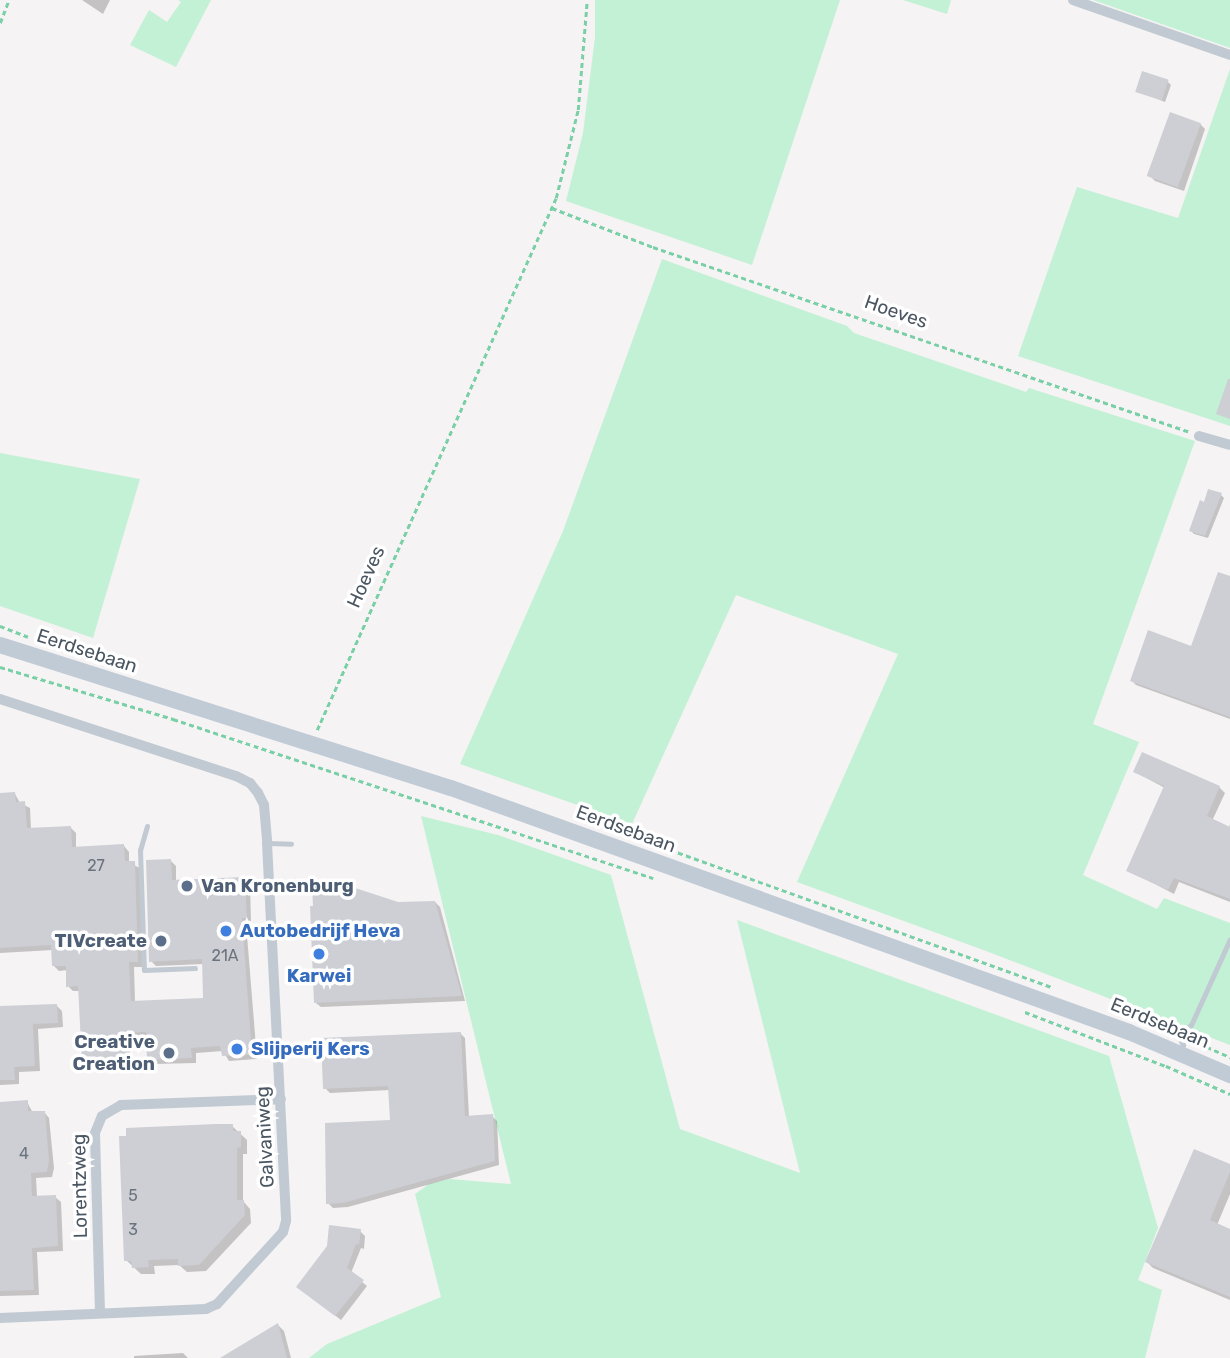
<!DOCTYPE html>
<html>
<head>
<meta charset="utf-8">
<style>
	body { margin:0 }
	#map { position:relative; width:1230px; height:1358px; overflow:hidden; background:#f5f3f3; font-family:Rubik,sans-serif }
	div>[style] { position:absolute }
	.green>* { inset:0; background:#c3f1d5 }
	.shadow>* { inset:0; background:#0003 }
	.building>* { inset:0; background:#cdcfd5; transform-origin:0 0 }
	.path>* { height:2.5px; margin-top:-1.25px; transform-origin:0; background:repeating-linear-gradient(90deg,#7ad0a6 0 5px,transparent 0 8.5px) }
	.lane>* { height:5px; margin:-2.5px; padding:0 2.5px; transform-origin:2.5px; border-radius:2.5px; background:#c1cad2 }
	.street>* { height:10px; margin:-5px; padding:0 5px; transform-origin:5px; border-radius:5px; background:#c1cad2 }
	.secondary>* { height:16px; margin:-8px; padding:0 8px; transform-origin:8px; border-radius:8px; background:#c1cbd6 }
	.dots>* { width:19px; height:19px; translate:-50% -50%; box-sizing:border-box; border:4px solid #fff; border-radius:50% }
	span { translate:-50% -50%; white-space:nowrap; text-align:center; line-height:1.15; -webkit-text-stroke:7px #fff; paint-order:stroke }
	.number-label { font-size:16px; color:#6b747e }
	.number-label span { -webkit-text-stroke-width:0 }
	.street-label { font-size:19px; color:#4a5661 }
	.service-label { font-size:19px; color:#4e5e75; font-weight:700 }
	.left { translate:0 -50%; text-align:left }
	.right { translate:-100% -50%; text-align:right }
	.shop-label { font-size:19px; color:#366cbe; font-weight:700 }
</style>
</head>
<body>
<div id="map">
	<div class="green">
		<div style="clip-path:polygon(178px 0,211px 0,176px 67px,130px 45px,149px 10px,167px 22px,181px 2px)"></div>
		<div style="clip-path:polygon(595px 0,840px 0,752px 265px,566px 201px,583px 133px,595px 37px)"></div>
		<div style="clip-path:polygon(903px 0,951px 0,947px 14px)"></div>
		<div style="clip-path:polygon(1093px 0,1230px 0,1230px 48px,1190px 34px)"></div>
		<div style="clip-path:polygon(1230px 69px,1230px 426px,1018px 356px,1077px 187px,1178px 218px)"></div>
		<div style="clip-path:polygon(662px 259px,847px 326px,854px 333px,1009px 386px,1026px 392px,1029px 388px,1195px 441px,1093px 724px,1139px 742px,1083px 875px,1157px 909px,1164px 898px,1230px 923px,1230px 1045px,986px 951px,797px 882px,898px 654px,736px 595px,632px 824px,460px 764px,563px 531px)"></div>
		<div style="clip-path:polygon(0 453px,140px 479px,93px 638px,0 606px)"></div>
		<div style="clip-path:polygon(421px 816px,498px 835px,611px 875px,680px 1129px,800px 1173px,737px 920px,1109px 1056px,1158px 1228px,1138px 1280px,1162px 1290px,1145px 1358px,309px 1358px,327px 1344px,441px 1297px,415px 1194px,429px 1184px,450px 1179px,511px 1184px)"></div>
	</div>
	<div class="shadow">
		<div style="clip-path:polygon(82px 0,110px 0,103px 14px)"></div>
		<div style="clip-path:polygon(1168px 82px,1171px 85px,1165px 102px,1137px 91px)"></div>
		<div style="clip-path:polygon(1200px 124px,1205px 129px,1184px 191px,1155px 181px,1150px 176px)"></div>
		<div style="clip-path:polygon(1221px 495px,1224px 498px,1208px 538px,1194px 534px,1191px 531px,1205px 504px)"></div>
		<div style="clip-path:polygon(1230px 578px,1230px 719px,1136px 685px,1132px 681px,1192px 648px)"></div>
		<div style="clip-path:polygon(1135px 772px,1219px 787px,1225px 793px,1212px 821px,1229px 828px,1230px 824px,1230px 902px,1179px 882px,1174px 894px,1128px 870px,1165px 788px)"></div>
		<div style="clip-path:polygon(15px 794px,20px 803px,30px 808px,31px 829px,70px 827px,76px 833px,76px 848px,124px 846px,129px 852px,129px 863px,140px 868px,143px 967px,134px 967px,135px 1002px,205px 999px,204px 964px,156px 966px,151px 961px,170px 860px,176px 866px,176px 881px,244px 878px,250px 884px,251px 922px,246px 923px,257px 1059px,229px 1061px,223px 1051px,196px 1053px,196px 1063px,155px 1064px,149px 1059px,148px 1037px,129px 1037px,131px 1065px,89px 1068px,84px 1062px,80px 991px,73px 991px,68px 986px,68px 970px,59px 971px,54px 966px,53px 950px,0 953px,0 795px)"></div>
		<div style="clip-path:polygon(435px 902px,440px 907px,465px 1001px,321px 1007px,316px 1003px,315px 908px)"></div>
		<div style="clip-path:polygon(57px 1006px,62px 1011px,63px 1027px,38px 1029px,40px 1071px,19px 1072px,19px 1084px,0 1085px,0 1008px)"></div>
		<div style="clip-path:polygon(460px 1033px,465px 1038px,469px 1117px,492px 1116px,497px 1121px,499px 1165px,348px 1207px,333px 1208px,328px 1203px,392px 1121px,390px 1090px,330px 1093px,325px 1088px)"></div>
		<div style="clip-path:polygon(27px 1102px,33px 1113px,44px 1112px,49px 1118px,54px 1168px,52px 1177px,36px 1178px,37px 1197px,55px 1197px,61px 1202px,63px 1251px,37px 1252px,39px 1295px,0 1296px,0 1103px)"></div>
		<div style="clip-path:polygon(232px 1126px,247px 1140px,247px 1154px,243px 1154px,243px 1201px,250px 1209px,251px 1223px,206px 1271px,187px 1272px,179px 1265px,154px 1266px,155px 1274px,141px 1274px,126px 1260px)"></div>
		<div style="clip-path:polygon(1230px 1171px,1230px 1194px,1217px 1225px,1230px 1231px,1230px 1300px,1153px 1268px,1147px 1262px)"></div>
		<div style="clip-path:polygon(360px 1231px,365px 1236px,364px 1249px,361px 1248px,351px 1273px,367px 1286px,341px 1320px,303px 1291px)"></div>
		<div style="clip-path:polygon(278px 1325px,284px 1331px,291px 1358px,226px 1358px)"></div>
		<div style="clip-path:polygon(183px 1353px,188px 1358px,134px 1358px,134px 1356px)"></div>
	</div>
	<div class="building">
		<div style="left:1142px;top:71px;width:28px;height:22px;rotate:18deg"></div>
		<div style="left:1170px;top:112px;width:33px;height:68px;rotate:20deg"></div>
		<div style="clip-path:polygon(1228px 379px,1230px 379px,1230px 419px,1216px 414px)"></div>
		<div style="clip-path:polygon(1208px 489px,1222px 493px,1205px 536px,1189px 531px,1200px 500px,1204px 502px)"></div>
		<div style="clip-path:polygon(1218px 572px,1230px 576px,1230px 717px,1130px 681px,1148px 630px,1191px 646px)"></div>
		<div style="clip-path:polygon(1142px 752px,1220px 786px,1207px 816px,1230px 827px,1230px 899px,1174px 878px,1168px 890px,1126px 871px,1164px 786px,1133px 772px)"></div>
		<div style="clip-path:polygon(15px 792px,16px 802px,25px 801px,27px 828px,71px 826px,72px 847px,124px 844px,125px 861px,135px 861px,138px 962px,129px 962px,131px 1001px,203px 998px,202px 959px,149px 962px,146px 860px,171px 859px,172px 880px,245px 877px,247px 918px,242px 918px,252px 1055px,222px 1056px,220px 1046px,191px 1048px,192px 1058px,147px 1060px,146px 1032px,125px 1033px,126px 1060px,82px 1063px,78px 986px,66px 987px,66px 966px,52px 966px,51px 945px,0 948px,0 793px)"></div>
		<div style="clip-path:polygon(346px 885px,398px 902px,435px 901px,462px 996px,314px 1003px,310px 906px,313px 906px,312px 886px)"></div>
		<div style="clip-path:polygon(57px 1004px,58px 1023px,33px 1024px,35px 1066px,14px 1067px,15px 1080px,0 1080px,0 1006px)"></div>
		<div style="clip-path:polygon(461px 1032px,465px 1116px,493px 1114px,495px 1161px,343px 1203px,326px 1204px,325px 1123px,390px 1120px,388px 1086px,323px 1089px,321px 1038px)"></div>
		<div style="clip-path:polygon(28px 1100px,28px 1111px,45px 1111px,49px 1161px,47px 1172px,31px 1173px,32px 1196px,56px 1195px,58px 1246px,32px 1248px,34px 1290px,0 1291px,0 1102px)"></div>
		<div style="clip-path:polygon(216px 1124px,233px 1124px,233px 1131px,241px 1131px,241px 1147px,237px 1148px,237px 1200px,244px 1200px,245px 1215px,199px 1265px,178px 1266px,178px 1259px,148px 1260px,149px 1267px,132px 1268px,131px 1261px,124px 1261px,119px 1136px,126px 1136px,126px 1128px)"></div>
		<div style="clip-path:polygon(1194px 1149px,1230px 1164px,1230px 1172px,1210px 1220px,1230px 1229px,1230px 1297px,1145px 1262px)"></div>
		<div style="clip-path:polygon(329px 1225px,361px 1229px,359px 1245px,356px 1244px,347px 1268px,364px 1280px,335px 1316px,296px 1287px,327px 1246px)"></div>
		<div style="clip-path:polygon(278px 1323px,287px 1358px,220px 1358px)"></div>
	</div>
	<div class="path">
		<div style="left:0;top:23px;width:25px;rotate:-69deg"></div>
		<div style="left:552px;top:208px;width:108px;rotate:21.1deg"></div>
		<div style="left:653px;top:247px;width:568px;rotate:19.01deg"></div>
		<div style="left:0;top:626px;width:30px;rotate:21deg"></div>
		<div style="left:0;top:667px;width:181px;rotate:16.7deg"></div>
		<div style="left:173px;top:719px;width:506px;rotate:18.33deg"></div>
		<div style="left:317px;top:730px;width:583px;rotate:-65.81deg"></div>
		<div style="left:556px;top:198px;width:91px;rotate:-76deg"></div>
		<div style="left:578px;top:110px;width:110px;rotate:-85.3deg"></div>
		<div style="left:646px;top:841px;width:431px;rotate:19.8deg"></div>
		<div style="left:1025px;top:1012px;width:151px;rotate:21deg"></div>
		<div style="left:1166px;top:1066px;width:70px;rotate:23.6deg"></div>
		<div style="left:1191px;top:1040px;width:43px;rotate:23.6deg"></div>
	</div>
	<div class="lane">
		<div style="left:147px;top:826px;width:25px;rotate:106deg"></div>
		<div style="left:140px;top:850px;width:120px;rotate:88.1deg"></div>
		<div style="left:144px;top:970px;width:51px;rotate:-2.2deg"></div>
		<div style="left:267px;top:843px;width:24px;rotate:2deg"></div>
		<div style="left:1180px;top:1050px;width:6px;rotate:-59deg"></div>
		<div style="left:1183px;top:1045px;width:11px;rotate:-117deg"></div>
		<div style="left:1178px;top:1035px;width:16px;rotate:-38deg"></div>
		<div style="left:1191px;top:1025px;width:94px;rotate:-65.6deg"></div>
	</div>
	<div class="street">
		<div style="left:1073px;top:0;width:166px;rotate:19.3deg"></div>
		<div style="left:1199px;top:436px;width:32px;rotate:16deg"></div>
		<div style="left:0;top:699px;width:248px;rotate:18.1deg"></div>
		<div style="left:236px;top:776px;width:16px;rotate:27deg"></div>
		<div style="left:250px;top:783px;width:13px;rotate:51deg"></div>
		<div style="left:258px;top:793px;width:13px;rotate:63deg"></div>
		<div style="left:264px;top:805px;width:38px;rotate:85deg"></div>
		<div style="left:267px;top:843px;width:378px;rotate:87.1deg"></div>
		<div style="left:286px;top:1221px;width:11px;rotate:105deg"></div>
		<div style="left:283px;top:1232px;width:98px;rotate:132.5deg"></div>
		<div style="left:217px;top:1304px;width:12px;rotate:156deg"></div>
		<div style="left:206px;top:1309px;width:206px;rotate:177.5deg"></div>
		<div style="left:100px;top:1313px;width:180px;rotate:-91.6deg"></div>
		<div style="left:95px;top:1133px;width:18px;rotate:-68deg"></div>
		<div style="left:102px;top:1116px;width:22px;rotate:-30deg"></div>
		<div style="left:121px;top:1105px;width:160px;rotate:-2.1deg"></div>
	</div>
	<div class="secondary">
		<div style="left:0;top:645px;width:473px;rotate:17.6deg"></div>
		<div style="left:451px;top:788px;width:721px;rotate:19.79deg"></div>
		<div style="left:1129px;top:1032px;width:110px;rotate:23.1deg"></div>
	</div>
	<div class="dots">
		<div style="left:187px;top:886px;background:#5c6f8a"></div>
		<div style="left:226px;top:931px;background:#3f7fe0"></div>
		<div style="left:161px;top:941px;background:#5c6f8a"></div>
		<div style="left:319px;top:954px;background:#3f7fe0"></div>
		<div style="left:237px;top:1049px;background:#3f7fe0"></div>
		<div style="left:169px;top:1053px;background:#5c6f8a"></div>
	</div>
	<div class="number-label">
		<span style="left:96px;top:866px">27</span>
		<span style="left:225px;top:956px">21A</span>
		<span style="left:24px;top:1154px">4</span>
		<span style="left:133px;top:1196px">5</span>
		<span style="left:133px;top:1230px">3</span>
	</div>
	<div class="street-label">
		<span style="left:896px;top:312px;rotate:19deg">Hoeves</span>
		<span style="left:366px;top:577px;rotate:-66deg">Hoeves</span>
		<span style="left:87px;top:651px;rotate:18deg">Eerdsebaan</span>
		<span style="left:626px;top:829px;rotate:20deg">Eerdsebaan</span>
		<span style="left:1160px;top:1023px;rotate:22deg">Eerdsebaan</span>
		<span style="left:265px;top:1137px;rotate:-93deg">Galvaniweg</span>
		<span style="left:80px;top:1186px;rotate:-91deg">Lorentzweg</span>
	</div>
	<div class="service-label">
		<span class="left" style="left:201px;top:886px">Van Kronenburg</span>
		<span class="right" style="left:147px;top:941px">TIVcreate</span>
		<span class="right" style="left:155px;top:1053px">Creative<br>Creation</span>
	</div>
	<div class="shop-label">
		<span class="left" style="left:240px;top:931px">Autobedrijf Heva</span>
		<span style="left:319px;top:976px">Karwei</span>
		<span class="left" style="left:251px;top:1049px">Slijperij Kers</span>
	</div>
</div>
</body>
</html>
